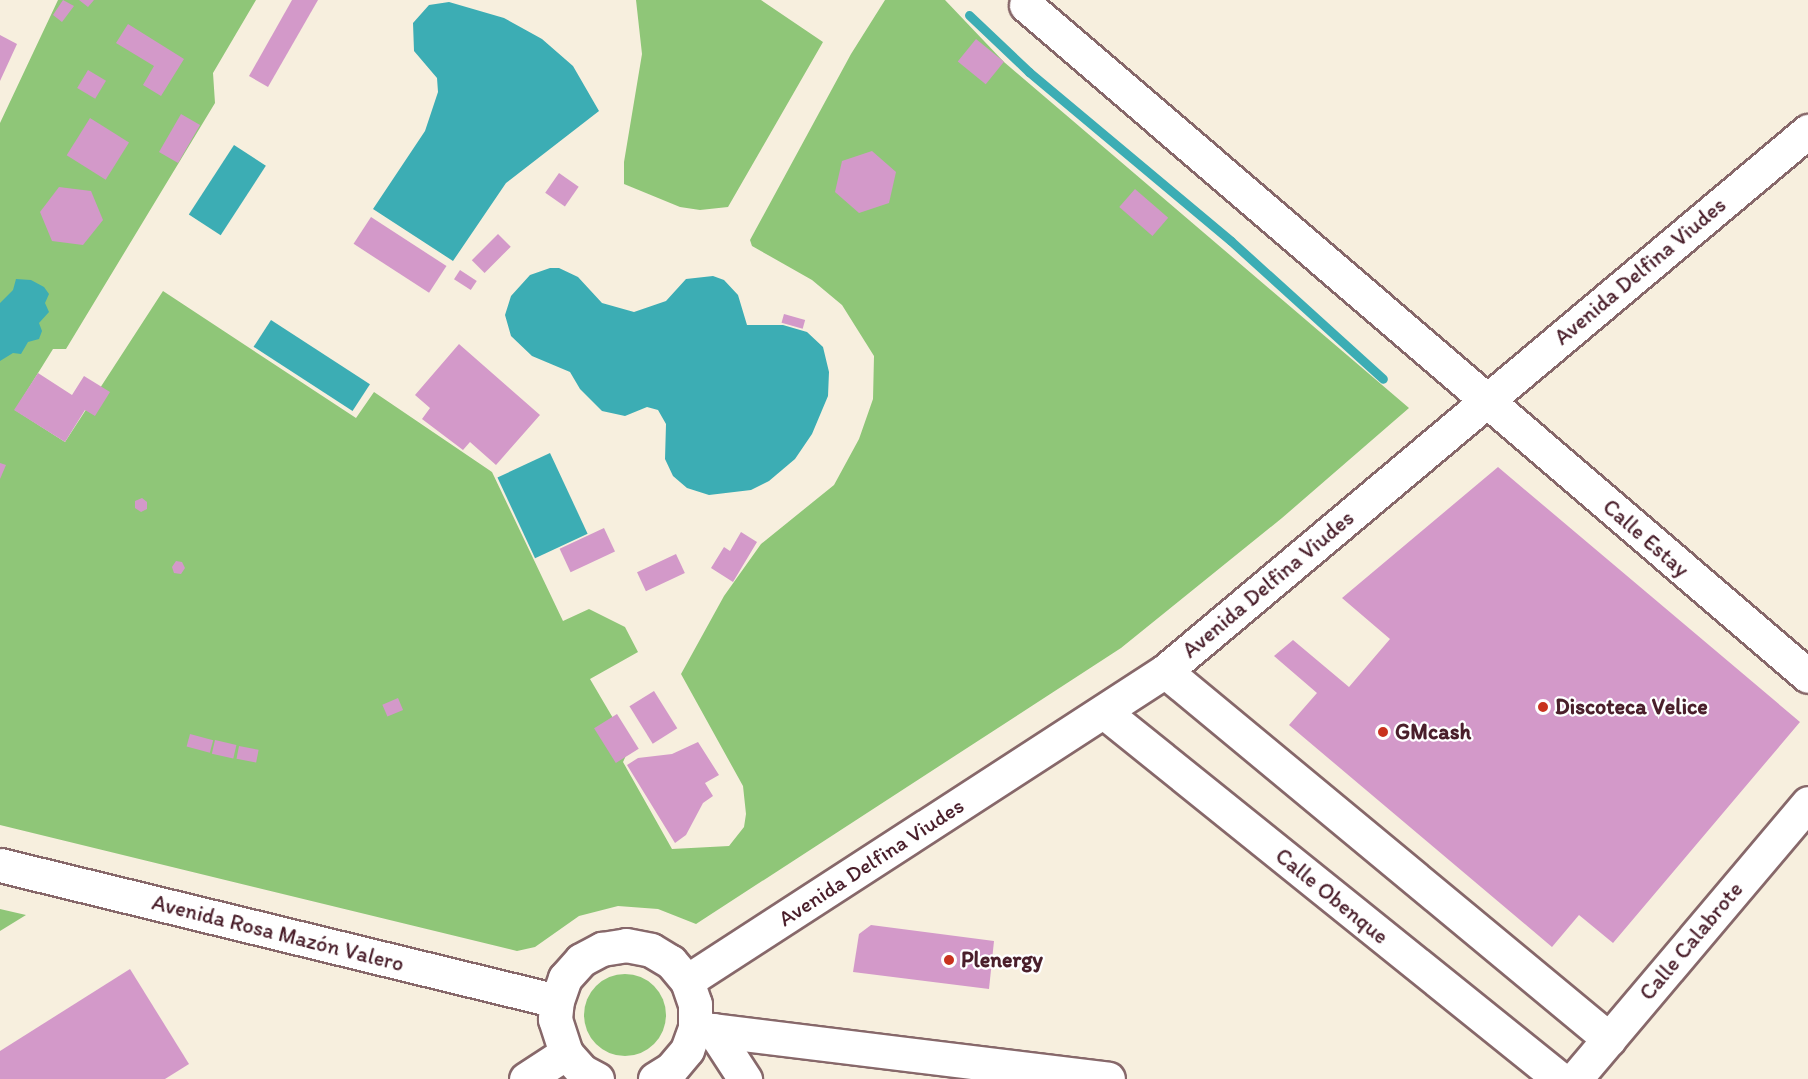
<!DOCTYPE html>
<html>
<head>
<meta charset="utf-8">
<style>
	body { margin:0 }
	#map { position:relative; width:1808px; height:1079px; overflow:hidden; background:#f7efde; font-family:Itim,sans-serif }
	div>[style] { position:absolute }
	.green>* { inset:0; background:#8fc678 }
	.round { border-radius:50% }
	.water>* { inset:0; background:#3cadb4; transform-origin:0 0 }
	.stream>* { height:9px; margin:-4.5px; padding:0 4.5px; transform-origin:4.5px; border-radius:4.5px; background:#3cadb4 }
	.building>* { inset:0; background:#d399c9; transform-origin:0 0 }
	.roads { filter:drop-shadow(2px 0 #87686a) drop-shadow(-2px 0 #87686a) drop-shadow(0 2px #87686a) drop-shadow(0 -2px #87686a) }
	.minor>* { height:33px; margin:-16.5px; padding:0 16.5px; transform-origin:16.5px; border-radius:16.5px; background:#fff }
	.major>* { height:33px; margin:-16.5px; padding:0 16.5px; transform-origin:16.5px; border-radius:16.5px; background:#fff }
	.dots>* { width:16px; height:16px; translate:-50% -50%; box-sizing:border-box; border:3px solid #fff; border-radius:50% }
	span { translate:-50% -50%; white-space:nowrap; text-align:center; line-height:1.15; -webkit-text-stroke:4.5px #fff; paint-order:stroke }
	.street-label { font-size:22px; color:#4a1f2b }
	.poi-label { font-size:22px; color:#4a1f2b; font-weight:700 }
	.left { translate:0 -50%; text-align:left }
</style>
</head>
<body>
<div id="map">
	<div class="green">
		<div style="clip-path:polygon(58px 0,256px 0,213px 73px,215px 103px,66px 349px,53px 349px,15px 410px,65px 442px,163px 291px,356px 418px,374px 392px,492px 472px,563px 621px,589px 609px,625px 627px,638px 652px,590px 679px,630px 747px,623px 762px,672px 849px,729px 846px,744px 827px,746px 814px,743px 786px,681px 674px,724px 596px,761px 544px,834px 485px,859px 439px,873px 399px,874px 356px,842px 305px,812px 280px,752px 246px,750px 240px,851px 54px,885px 0,945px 0,1004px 62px,1409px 408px,1282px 518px,1121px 648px,696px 924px,658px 909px,618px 906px,579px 916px,535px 947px,517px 951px,0 825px,0 123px)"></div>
		<div style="clip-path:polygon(636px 0,761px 0,823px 42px,728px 207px,700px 210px,680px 207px,624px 184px,624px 162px,642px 54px)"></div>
		<div style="clip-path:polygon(0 909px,26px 915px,0 931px)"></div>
		<div class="round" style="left:584px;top:974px;width:82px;height:82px"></div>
	</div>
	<div class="water">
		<div style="clip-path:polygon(449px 2px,504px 18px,542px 39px,573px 66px,599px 111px,506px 183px,453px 261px,373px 209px,425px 131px,438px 92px,437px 78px,414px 51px,413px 23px,429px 5px)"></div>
		<div style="left:234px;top:145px;width:38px;height:83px;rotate:33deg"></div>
		<div style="clip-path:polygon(550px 268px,559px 268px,578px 277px,602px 303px,634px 312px,666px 301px,686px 279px,713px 276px,724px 280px,738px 295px,747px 325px,783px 325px,807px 332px,823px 347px,829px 372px,828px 396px,812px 434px,795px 459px,769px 481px,751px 490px,709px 495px,687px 488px,673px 476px,665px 459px,666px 424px,658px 410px,647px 407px,625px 416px,602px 411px,580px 389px,570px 372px,532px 356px,511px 336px,505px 315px,511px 296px,530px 275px)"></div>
		<div style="clip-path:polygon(16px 279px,31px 280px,44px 287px,49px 294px,45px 303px,49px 312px,39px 323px,42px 331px,39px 339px,28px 342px,21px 354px,13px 353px,0 361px,0 303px,13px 290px)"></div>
		<div style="left:271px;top:320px;width:118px;height:32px;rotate:33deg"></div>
		<div style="left:550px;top:453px;width:89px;height:58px;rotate:65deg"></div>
	</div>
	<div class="stream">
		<div style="left:969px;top:15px;width:83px;rotate:43.5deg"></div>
		<div style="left:1029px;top:72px;width:263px;rotate:39.9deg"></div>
		<div style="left:1231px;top:241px;width:205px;rotate:42.2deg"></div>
	</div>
	<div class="building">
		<div style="clip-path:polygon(63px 0,74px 6px,62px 22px,53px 15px)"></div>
		<div style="clip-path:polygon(79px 0,94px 0,88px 7px)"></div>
		<div style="clip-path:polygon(292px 0,318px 0,268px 87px,249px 76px)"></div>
		<div style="clip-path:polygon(128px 24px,184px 59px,161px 96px,143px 85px,154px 66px,116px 43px)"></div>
		<div style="clip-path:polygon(0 35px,17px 44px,0 81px)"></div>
		<div style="left:976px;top:39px;width:36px;height:29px;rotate:39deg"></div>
		<div style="left:88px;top:70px;width:21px;height:21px;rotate:31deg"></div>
		<div style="left:181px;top:114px;width:22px;height:44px;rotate:30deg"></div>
		<div style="left:90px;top:118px;width:46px;height:44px;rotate:32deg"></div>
		<div style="clip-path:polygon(872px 151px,896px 172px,889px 203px,859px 213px,835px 192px,842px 161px)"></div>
		<div style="left:559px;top:173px;width:24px;height:24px;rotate:35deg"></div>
		<div style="clip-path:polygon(59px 187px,91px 191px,103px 220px,83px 245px,52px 241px,40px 212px)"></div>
		<div style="left:1135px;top:189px;width:44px;height:24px;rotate:41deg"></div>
		<div style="left:371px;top:217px;width:90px;height:32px;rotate:33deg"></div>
		<div style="left:498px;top:234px;width:18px;height:37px;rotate:45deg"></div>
		<div style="left:460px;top:270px;width:20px;height:11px;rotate:33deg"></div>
		<div style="left:784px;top:314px;width:22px;height:9px;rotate:16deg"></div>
		<div style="clip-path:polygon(459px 344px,540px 415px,496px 465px,470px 442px,463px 450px,422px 419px,430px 408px,415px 395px)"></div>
		<div style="clip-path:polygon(38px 373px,72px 395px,84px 376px,110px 392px,95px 416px,85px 410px,65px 442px,14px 410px)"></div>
		<div style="clip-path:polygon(0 463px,6px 465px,0 479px)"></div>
		<div style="clip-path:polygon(1498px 467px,1800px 722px,1613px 943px,1579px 915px,1552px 947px,1289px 725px,1317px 693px,1274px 656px,1293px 640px,1349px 687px,1390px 639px,1342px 598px)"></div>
		<div style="clip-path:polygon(142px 498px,147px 502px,147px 509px,141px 512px,135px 508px,135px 501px)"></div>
		<div style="left:604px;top:528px;width:26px;height:49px;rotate:65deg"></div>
		<div style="clip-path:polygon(741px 532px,757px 542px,733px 582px,711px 568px,724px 547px,730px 551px)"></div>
		<div style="left:676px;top:554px;width:21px;height:43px;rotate:65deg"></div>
		<div style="clip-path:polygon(176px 561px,182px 562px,185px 568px,181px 574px,174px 573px,172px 567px)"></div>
		<div style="left:654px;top:691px;width:44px;height:29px;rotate:58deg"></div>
		<div style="left:398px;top:698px;width:13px;height:17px;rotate:67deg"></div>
		<div style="left:617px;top:714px;width:41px;height:27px;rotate:58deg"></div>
		<div style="left:190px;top:734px;width:24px;height:13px;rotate:15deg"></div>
		<div style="left:215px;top:740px;width:22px;height:14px;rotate:13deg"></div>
		<div style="clip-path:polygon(698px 742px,719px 775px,705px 783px,713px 796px,703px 803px,686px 835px,675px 843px,627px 765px,638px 758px,672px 754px)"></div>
		<div style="left:239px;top:746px;width:20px;height:13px;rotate:11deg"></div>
		<div style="clip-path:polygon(871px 925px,994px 941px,989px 989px,853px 972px,859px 934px)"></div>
		<div style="clip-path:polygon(130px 969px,189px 1064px,165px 1079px,0 1079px,0 1051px)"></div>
	</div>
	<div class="roads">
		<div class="minor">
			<div style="left:1026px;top:5px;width:1030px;rotate:40.63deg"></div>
			<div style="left:1165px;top:671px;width:577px;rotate:39.65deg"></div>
			<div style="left:1104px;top:712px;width:585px;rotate:38.83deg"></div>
			<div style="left:687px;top:981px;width:570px;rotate:-32.96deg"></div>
			<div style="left:1165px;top:671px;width:840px;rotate:-40.02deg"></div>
			<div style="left:713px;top:1030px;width:59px;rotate:56.9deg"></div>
			<div style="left:526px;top:1079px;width:48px;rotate:-33deg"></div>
			<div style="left:1575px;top:1079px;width:361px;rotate:-49.8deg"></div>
		</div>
		<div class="major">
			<div style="left:0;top:865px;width:573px;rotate:13.72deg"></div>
			<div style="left:695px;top:1028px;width:416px;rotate:7deg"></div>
			<div style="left:597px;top:1079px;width:17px;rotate:-152deg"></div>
			<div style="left:582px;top:1071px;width:24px;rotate:-132deg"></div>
			<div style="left:566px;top:1053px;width:36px;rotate:-108deg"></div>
			<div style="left:555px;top:1019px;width:18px;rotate:-84deg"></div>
			<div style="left:557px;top:1001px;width:24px;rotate:-71deg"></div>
			<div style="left:565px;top:978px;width:24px;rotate:-48deg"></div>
			<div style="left:581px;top:960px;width:24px;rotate:-28deg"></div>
			<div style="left:602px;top:949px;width:24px;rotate:-9deg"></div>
			<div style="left:626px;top:945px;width:25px;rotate:11deg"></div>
			<div style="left:651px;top:950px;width:23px;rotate:31deg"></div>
			<div style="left:671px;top:962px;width:25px;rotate:50deg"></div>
			<div style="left:687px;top:981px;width:24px;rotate:71deg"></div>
			<div style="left:695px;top:1004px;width:24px;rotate:90deg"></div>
			<div style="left:695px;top:1028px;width:23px;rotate:110deg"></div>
			<div style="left:687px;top:1050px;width:25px;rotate:130deg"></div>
			<div style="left:671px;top:1069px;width:19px;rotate:148deg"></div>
		</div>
	</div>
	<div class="dots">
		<div style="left:1543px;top:707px;background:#c8321e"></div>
		<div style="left:1383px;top:732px;background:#c8321e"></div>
		<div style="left:949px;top:960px;background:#c8321e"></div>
	</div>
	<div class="street-label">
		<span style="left:1640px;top:271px;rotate:-40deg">Avenida Delfina Viudes</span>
		<span style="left:1646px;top:538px;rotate:41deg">Calle Estay</span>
		<span style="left:1268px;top:584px;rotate:-40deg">Avenida Delfina Viudes</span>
		<span style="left:871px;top:862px;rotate:-33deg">Avenida Delfina Viudes</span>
		<span style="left:1332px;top:896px;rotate:39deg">Calle Obenque</span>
		<span style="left:278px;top:933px;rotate:14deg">Avenida Rosa Mazón Valero</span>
		<span style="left:1691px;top:941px;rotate:-50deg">Calle Calabrote</span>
	</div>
	<div class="poi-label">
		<span class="left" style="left:1555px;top:707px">Discoteca Velice</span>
		<span class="left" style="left:1395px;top:732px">GMcash</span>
		<span class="left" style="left:961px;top:960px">Plenergy</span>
	</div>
</div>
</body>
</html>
